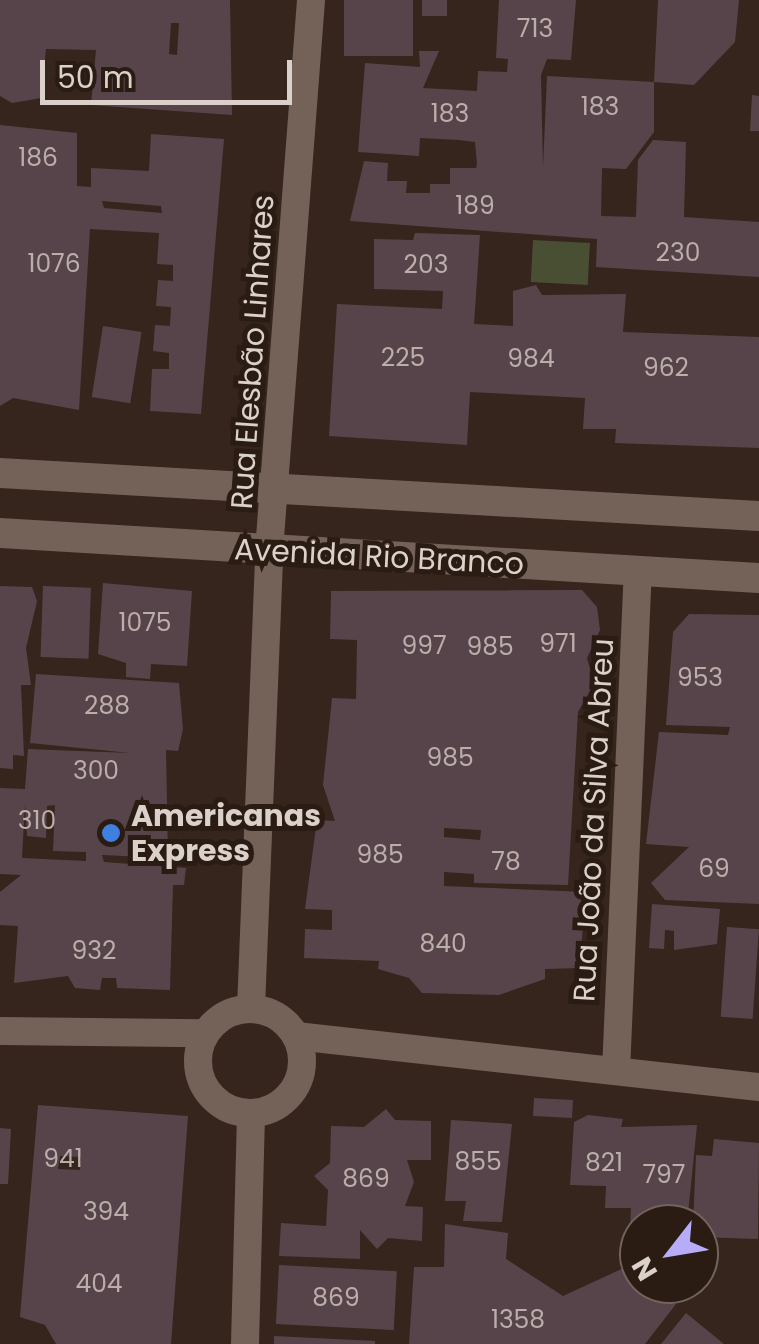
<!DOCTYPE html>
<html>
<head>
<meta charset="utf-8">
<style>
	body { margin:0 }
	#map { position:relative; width:759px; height:1344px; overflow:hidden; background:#35251c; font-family:Poppins,sans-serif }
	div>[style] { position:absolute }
	.green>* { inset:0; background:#484f33; transform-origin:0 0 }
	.building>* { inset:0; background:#57444b; transform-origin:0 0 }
	.street>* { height:28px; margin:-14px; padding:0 14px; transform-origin:14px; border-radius:14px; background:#746258 }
	.street>.ring { margin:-14px; padding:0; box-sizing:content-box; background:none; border:28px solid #746258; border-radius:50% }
	.secondary>* { height:30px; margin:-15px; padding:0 15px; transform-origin:15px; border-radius:15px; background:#746258 }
	.dots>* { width:28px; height:28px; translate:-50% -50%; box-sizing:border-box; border:5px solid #2a1b13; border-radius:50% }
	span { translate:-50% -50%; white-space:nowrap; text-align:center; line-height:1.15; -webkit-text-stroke:10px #2a1b13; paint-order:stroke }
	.number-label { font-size:25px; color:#baaeab }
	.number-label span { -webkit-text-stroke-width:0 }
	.street-label { font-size:30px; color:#dbd1cb }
	.poi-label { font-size:30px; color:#dbd1cb; font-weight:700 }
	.left { translate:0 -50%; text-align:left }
	.north { position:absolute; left:619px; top:1204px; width:100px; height:100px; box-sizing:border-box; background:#2a1b13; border:2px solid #71645d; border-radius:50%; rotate:239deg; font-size:28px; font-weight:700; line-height:40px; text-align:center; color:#dbd1cb }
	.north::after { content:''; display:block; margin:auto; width:35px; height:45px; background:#b6acf8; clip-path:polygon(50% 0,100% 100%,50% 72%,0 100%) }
	.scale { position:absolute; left:40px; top:60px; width:252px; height:45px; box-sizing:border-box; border:5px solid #dbd1cb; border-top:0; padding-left:12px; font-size:30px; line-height:35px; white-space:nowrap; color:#dbd1cb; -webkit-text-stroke:8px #2a1b13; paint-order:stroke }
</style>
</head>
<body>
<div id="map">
	<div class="green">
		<div style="left:533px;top:240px;width:57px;height:42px;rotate:3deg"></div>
	</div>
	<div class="building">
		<div style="clip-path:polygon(evenodd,0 0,230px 0,232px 115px,91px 105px,96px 50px,46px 49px,41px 98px,12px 103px,0 96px,0 0,171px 23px,179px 23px,177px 55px,169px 54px,171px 23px)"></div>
		<div style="left:344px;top:0;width:69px;height:56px"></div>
		<div style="left:422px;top:0;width:25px;height:16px"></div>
		<div style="clip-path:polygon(499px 0,576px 0,571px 60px,547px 59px,541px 75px,543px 167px,547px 76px,654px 82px,658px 0,739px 0,735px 42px,694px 85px,654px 82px,654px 132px,626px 169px,602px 168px,601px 216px,636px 217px,638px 160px,653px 140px,686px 142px,684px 217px,759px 222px,759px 277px,596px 267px,597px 239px,350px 221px,364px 161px,388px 163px,387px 181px,407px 181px,406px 193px,430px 193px,430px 184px,450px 184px,450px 168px,476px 168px,477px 164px,475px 142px,459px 140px,420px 138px,419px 156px,358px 152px,365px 63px,420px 67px,419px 51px,439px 51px,423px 88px,477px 91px,478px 71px,507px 72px,508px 59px,496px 58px)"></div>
		<div style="clip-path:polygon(752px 95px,759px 96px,759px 131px,750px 131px)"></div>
		<div style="clip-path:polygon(evenodd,0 125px,77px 133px,77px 186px,91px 187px,91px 168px,149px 171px,151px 134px,224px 139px,201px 414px,150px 411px,152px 369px,169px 369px,169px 353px,153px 351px,155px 325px,170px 326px,171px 307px,156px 306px,158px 280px,173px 281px,173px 265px,157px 264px,159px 233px,90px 229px,79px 410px,13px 398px,0 406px,0 125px,102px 201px,161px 206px,162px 213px,104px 208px,102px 201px)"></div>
		<div style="clip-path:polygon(415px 233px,480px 235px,474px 324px,513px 326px,513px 291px,536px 285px,542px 295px,626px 294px,623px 332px,759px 337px,759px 448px,615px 443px,616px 429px,583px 429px,585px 398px,470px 392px,467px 445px,329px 436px,337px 304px,442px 309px,443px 291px,374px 289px,374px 239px,413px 240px)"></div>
		<div style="left:103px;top:326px;width:39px;height:72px;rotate:9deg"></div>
		<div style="clip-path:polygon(103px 583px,192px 591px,187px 666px,151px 664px,150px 679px,126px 677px,126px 663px,98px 654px)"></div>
		<div style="clip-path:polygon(0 586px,32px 587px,37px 601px,26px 648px,31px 685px,21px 685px,24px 756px,13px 755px,13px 769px,0 768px)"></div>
		<div style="left:43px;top:586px;width:48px;height:71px;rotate:2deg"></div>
		<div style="clip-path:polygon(evenodd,582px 590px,597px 607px,600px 630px,587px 658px,594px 684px,578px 712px,568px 885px,474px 883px,474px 874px,444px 872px,444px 886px,585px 892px,580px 968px,545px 969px,545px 979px,499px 995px,422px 993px,409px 978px,378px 969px,379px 961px,304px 958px,305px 929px,332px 930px,332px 910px,305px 909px,317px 820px,335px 821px,323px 785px,332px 698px,356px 699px,357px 640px,330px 639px,331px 591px,582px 590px,444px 828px,481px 830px,480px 840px,444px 837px,444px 828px)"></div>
		<div style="clip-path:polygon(689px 614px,759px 615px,759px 904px,665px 900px,651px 883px,689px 847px,646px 844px,659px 732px,728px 735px,730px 727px,666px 725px,673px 632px)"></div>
		<div style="clip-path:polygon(evenodd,36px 674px,179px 683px,183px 729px,178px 751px,166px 750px,168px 858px,102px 855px,104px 862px,186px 868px,184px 885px,173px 885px,170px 990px,117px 988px,116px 978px,102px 978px,100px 990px,75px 988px,68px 976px,14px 983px,18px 926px,0 925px,0 892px,21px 875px,0 874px,0 788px,25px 789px,28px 749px,130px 753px,30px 743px,36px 674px,25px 804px,27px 836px,46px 838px,47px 806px,55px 805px,53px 851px,86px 852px,86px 861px,22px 858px,25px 804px)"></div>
		<div style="clip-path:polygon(652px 904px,720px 909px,717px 944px,674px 950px,674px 931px,665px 930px,664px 949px,649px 948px)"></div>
		<div style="left:727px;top:927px;width:32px;height:90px;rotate:4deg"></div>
		<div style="left:534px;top:1098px;width:39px;height:18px;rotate:3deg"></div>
		<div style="clip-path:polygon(evenodd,38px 1105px,188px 1116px,171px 1344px,56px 1344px,45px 1325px,20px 1317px,38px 1105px,60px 1156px,81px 1157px,80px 1170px,58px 1169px,60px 1156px)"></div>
		<div style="clip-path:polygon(386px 1109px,395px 1120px,431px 1121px,431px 1160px,407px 1160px,414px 1182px,405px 1206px,423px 1207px,422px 1241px,388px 1238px,377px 1249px,360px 1230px,360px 1259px,279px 1256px,281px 1223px,326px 1226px,328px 1190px,314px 1176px,330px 1163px,331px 1126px,364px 1127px)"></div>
		<div style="clip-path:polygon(588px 1115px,623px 1119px,621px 1127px,697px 1125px,687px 1224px,639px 1224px,639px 1261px,628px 1266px,631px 1208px,605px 1208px,606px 1186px,570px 1185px,574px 1122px)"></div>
		<div style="clip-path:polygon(451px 1120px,512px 1124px,502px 1222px,463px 1221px,466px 1201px,445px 1201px)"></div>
		<div style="clip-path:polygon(0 1128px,11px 1129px,8px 1184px,0 1184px)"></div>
		<div style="clip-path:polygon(714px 1139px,759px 1143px,758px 1239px,699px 1237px,693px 1224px,696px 1155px,712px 1156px)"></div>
		<div style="clip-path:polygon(445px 1224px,508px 1233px,506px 1259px,563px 1296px,628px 1266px,639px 1284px,676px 1304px,645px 1344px,409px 1344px,414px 1267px,444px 1267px)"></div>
		<div style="left:279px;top:1265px;width:118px;height:59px;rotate:3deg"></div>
		<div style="clip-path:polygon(686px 1313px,724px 1344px,661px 1344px)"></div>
		<div style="clip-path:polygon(274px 1336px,375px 1341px,375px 1344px,274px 1344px)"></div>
	</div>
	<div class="street">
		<div style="left:251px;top:1008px;width:457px;rotate:-87.7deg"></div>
		<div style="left:269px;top:551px;width:553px;rotate:-85.64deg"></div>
		<div class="ring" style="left:198px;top:1009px;width:76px;height:76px"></div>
		<div style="left:0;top:1031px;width:204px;rotate:0.6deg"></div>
		<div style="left:296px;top:1036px;width:466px;rotate:6.3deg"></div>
		<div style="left:616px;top:1071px;width:498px;rotate:-87.5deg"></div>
		<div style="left:245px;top:1344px;width:230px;rotate:-88.5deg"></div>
	</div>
	<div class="secondary">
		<div style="left:0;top:473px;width:760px;rotate:3.24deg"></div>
		<div style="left:0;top:533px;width:760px;rotate:3.39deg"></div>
	</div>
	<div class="dots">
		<div style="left:111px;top:833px;background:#3f7fe0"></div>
	</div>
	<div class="number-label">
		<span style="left:535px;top:29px">713</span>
		<span style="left:600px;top:107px">183</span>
		<span style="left:450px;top:114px">183</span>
		<span style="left:38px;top:158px">186</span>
		<span style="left:475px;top:206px">189</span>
		<span style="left:678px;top:253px">230</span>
		<span style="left:54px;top:264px">1076</span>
		<span style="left:426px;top:265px">203</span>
		<span style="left:403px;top:358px">225</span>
		<span style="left:531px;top:359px">984</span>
		<span style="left:666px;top:368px">962</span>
		<span style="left:145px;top:623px">1075</span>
		<span style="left:558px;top:644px">971</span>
		<span style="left:424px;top:646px">997</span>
		<span style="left:490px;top:647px">985</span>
		<span style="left:700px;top:678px">953</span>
		<span style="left:107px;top:706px">288</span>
		<span style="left:450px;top:758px">985</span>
		<span style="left:96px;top:771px">300</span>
		<span style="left:37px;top:821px">310</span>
		<span style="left:380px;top:855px">985</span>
		<span style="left:506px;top:862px">78</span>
		<span style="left:714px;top:869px">69</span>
		<span style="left:443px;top:944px">840</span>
		<span style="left:94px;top:951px">932</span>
		<span style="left:63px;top:1159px">941</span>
		<span style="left:478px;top:1162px">855</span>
		<span style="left:604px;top:1163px">821</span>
		<span style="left:664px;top:1175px">797</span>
		<span style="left:366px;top:1179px">869</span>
		<span style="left:106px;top:1212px">394</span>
		<span style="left:99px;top:1284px">404</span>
		<span style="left:336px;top:1298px">869</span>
		<span style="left:518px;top:1320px">1358</span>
	</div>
	<div class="street-label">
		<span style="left:253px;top:352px;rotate:-86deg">Rua Elesbão Linhares</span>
		<span style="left:379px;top:557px;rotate:3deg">Avenida Rio Branco</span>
		<span style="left:594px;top:820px;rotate:-87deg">Rua João da Silva Abreu</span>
	</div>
	<div class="poi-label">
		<span class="left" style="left:131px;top:833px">Americanas<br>Express</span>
	</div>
	<div class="north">N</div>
	<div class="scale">50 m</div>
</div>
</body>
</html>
